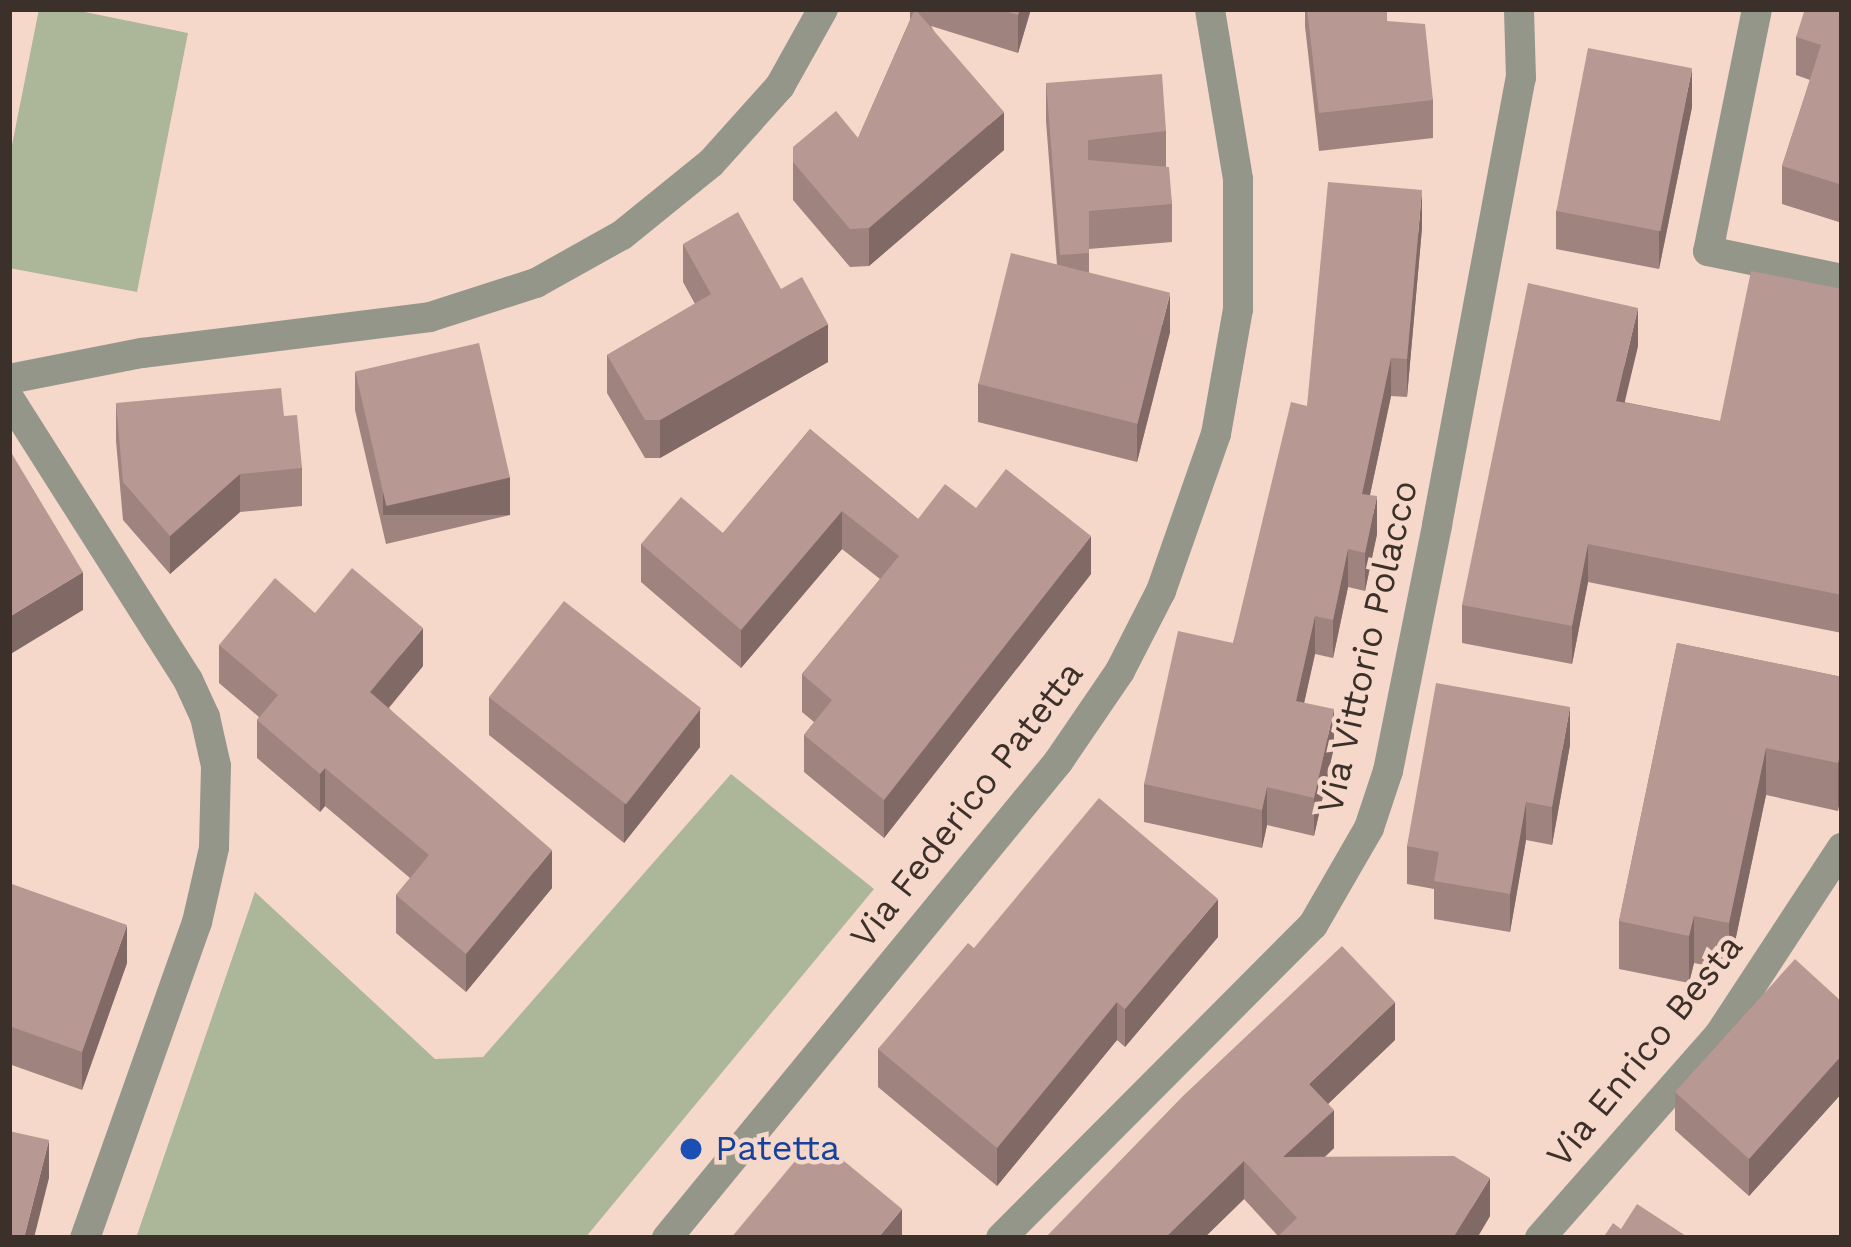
<!DOCTYPE html>
<html>
<head>
<meta charset="utf-8">
<style>
	body { margin:0 }
	#map { position:relative; width:1851px; height:1247px; overflow:hidden; background:#f6d8ca; font-family:"Work Sans",sans-serif }
	div>[style] { position:absolute }
	.green>* { inset:0; background:#acb699 }
	.street>* { height:30px; margin:-15px; padding:0 15px; transform-origin:15px; border-radius:15px; background:#94968a }
	.wall>* { inset:0; background:#9e837e }
	.shaded-wall>* { inset:0; background:#816a66; transform-origin:0 0 }
	.building>* { inset:0; background:#b89892; transform-origin:0 0 }
	.dots>* { width:33px; height:33px; translate:-50% -50%; box-sizing:border-box; border:6px solid #f6d8ca; border-radius:50% }
	span { translate:-50% -50%; white-space:nowrap; text-align:center; line-height:1.15; -webkit-text-stroke:9px #f6d8ca; paint-order:stroke }
	.street-label { font-size:36px; color:#3b302a }
	.transit-label { font-size:36px; color:#164399 }
	.left { translate:0 -50%; text-align:left }
	.frame { position:absolute; inset:0; border:12px solid #3b302a; pointer-events:none }
</style>
</head>
<body>
<div id="map">
	<div class="green">
		<div style="clip-path:polygon(39px 9px,70px 9px,188px 33px,137px 292px,9px 268px,9px 160px)"></div>
		<div style="clip-path:polygon(731px 774px,874px 889px,585px 1238px,136px 1238px,255px 892px,435px 1059px,483px 1057px)"></div>
	</div>
	<div class="street">
		<div style="left:1757px;top:9px;width:247px;rotate:101.4deg"></div>
		<div style="left:1708px;top:251px;width:137px;rotate:11.8deg"></div>
		<div style="left:9px;top:379px;width:136px;rotate:-11.1deg"></div>
		<div style="left:142px;top:353px;width:290px;rotate:-7.1deg"></div>
		<div style="left:430px;top:317px;width:111px;rotate:-17.8deg"></div>
		<div style="left:536px;top:283px;width:98px;rotate:-29.2deg"></div>
		<div style="left:622px;top:235px;width:114px;rotate:-39deg"></div>
		<div style="left:711px;top:163px;width:103px;rotate:-48.1deg"></div>
		<div style="left:780px;top:86px;width:88px;rotate:-60.8deg"></div>
		<div style="left:9px;top:398px;width:334px;rotate:57.6deg"></div>
		<div style="left:188px;top:680px;width:41px;rotate:65.3deg"></div>
		<div style="left:205px;top:717px;width:50px;rotate:77.3deg"></div>
		<div style="left:216px;top:766px;width:82px;rotate:91.4deg"></div>
		<div style="left:214px;top:848px;width:76px;rotate:102.9deg"></div>
		<div style="left:197px;top:922px;width:335px;rotate:109.5deg"></div>
		<div style="left:667px;top:1238px;width:616px;rotate:-50.6deg"></div>
		<div style="left:1058px;top:762px;width:110px;rotate:-55.7deg"></div>
		<div style="left:1120px;top:671px;width:90px;rotate:-62.9deg"></div>
		<div style="left:1161px;top:591px;width:166px;rotate:-70.7deg"></div>
		<div style="left:1216px;top:434px;width:127px;rotate:-80deg"></div>
		<div style="left:1238px;top:309px;width:130px;rotate:-90deg"></div>
		<div style="left:1238px;top:179px;width:172px;rotate:-99.4deg"></div>
		<div style="left:1001px;top:1238px;width:442px;rotate:-45.1deg"></div>
		<div style="left:1313px;top:925px;width:112px;rotate:-60deg"></div>
		<div style="left:1369px;top:828px;width:60px;rotate:-71.6deg"></div>
		<div style="left:1388px;top:771px;width:251px;rotate:-78.7deg"></div>
		<div style="left:1437px;top:525px;width:455px;rotate:-79.4deg"></div>
		<div style="left:1521px;top:78px;width:69px;rotate:-91.7deg"></div>
		<div style="left:1540px;top:1238px;width:271px;rotate:-48.6deg"></div>
		<div style="left:1719px;top:1035px;width:224px;rotate:-56.7deg"></div>
	</div>
	<div class="wall">
		<div style="clip-path:polygon(910px 9px,1031px 9px,1018px 53px,931px 26px,1004px 150px,869px 266px,850px 267px,793px 200px,793px 147px,858px 138px,910px 20px)"></div>
		<div style="clip-path:polygon(1305px 9px,1387px 9px,1387px 21px,1433px 100px,1433px 138px,1319px 151px,1305px 26px)"></div>
		<div style="clip-path:polygon(1842px 9px,1842px 223px,1782px 204px,1782px 166px,1810px 80px,1796px 75px,1796px 37px)"></div>
		<div style="clip-path:polygon(1046px 83px,1166px 131px,1166px 167px,1172px 204px,1172px 242px,1089px 249px,1089px 273px,1170px 332px,1137px 462px,978px 422px,978px 384px,1057px 265px,1046px 121px)"></div>
		<div style="clip-path:polygon(1692px 107px,1659px 269px,1556px 249px,1556px 211px)"></div>
		<div style="clip-path:polygon(1422px 228px,1407px 397px,1391px 396px,1370px 495px,1377px 534px,1365px 591px,1348px 587px,1333px 658px,1315px 654px,1304px 703px,1334px 747px,1314px 836px,1267px 825px,1262px 848px,1144px 822px,1144px 784px,1233px 643px,1307px 406px)"></div>
		<div style="clip-path:polygon(683px 244px,781px 289px,828px 362px,660px 458px,645px 458px,607px 393px,607px 355px,695px 304px,683px 282px)"></div>
		<div style="clip-path:polygon(1842px 289px,1842px 633px,1588px 582px,1572px 664px,1462px 643px,1462px 605px,1638px 346px,1624px 402px,1720px 421px)"></div>
		<div style="clip-path:polygon(355px 372px,510px 515px,386px 544px,355px 410px)"></div>
		<div style="clip-path:polygon(116px 403px,284px 416px,302px 468px,302px 506px,240px 512px,170px 574px,123px 520px,116px 441px)"></div>
		<div style="clip-path:polygon(810px 429px,918px 519px,976px 508px,1091px 574px,884px 838px,804px 772px,804px 735px,814px 722px,802px 712px,802px 674px,880px 579px,842px 549px,741px 668px,641px 582px,641px 544px,723px 533px)"></div>
		<div style="clip-path:polygon(315px 613px,423px 666px,389px 708px,552px 888px,466px 992px,396px 933px,396px 895px,410px 878px,325px 806px,320px 812px,257px 758px,257px 720px,259px 717px,219px 683px,219px 645px)"></div>
		<div style="clip-path:polygon(1677px 643px,1842px 677px,1838px 811px,1766px 795px,1729px 970px,1694px 963px,1689px 983px,1619px 969px,1619px 921px)"></div>
		<div style="clip-path:polygon(489px 697px,700px 747px,624px 843px,489px 735px)"></div>
		<div style="clip-path:polygon(1570px 745px,1552px 845px,1526px 840px,1510px 932px,1434px 919px,1434px 889px,1407px 884px,1407px 846px)"></div>
		<div style="clip-path:polygon(9px 883px,127px 963px,82px 1090px,9px 1064px)"></div>
		<div style="clip-path:polygon(1218px 937px,1125px 1047px,1117px 1040px,997px 1186px,878px 1087px,878px 1049px,974px 948px)"></div>
		<div style="clip-path:polygon(1842px 1002px,1842px 1093px,1749px 1196px,1675px 1130px,1675px 1092px)"></div>
		<div style="clip-path:polygon(1395px 1040px,1328px 1104px,1334px 1148px,1325px 1157px,1490px 1216px,1477px 1238px,1276px 1238px,1278px 1236px,1244px 1199px,1204px 1238px,1045px 1238px)"></div>
	</div>
	<div class="shaded-wall">
		<div style="clip-path:polygon(1020px 9px,1031px 9px,1018px 53px,1018px 15px)"></div>
		<div style="clip-path:polygon(1692px 69px,1692px 107px,1659px 269px,1659px 231px)"></div>
		<div style="clip-path:polygon(1004px 112px,1004px 150px,869px 266px,869px 228px)"></div>
		<div style="clip-path:polygon(1422px 190px,1422px 228px,1407px 397px,1407px 359px)"></div>
		<div style="clip-path:polygon(1170px 294px,1170px 332px,1137px 462px,1137px 424px)"></div>
		<div style="clip-path:polygon(1638px 308px,1638px 346px,1616px 439px,1616px 401px)"></div>
		<div style="clip-path:polygon(828px 324px,828px 362px,660px 458px,660px 420px)"></div>
		<div style="clip-path:polygon(1391px 358px,1391px 396px,1362px 532px,1362px 494px)"></div>
		<div style="clip-path:polygon(240px 474px,240px 512px,170px 574px,170px 536px)"></div>
		<div style="left:510px;top:477px;width:38px;height:127px;rotate:90deg"></div>
		<div style="clip-path:polygon(1377px 496px,1377px 534px,1365px 591px,1365px 553px)"></div>
		<div style="clip-path:polygon(842px 511px,842px 549px,741px 668px,741px 630px)"></div>
		<div style="clip-path:polygon(1091px 536px,1091px 574px,884px 838px,884px 800px)"></div>
		<div style="clip-path:polygon(1588px 544px,1588px 582px,1572px 664px,1572px 626px)"></div>
		<div style="clip-path:polygon(1348px 549px,1348px 587px,1333px 658px,1333px 620px)"></div>
		<div style="clip-path:polygon(83px 572px,83px 610px,9px 655px,9px 617px)"></div>
		<div style="clip-path:polygon(1315px 616px,1315px 654px,1296px 739px,1296px 701px)"></div>
		<div style="clip-path:polygon(423px 628px,423px 666px,370px 730px,370px 692px)"></div>
		<div style="clip-path:polygon(1570px 707px,1570px 745px,1552px 845px,1552px 807px)"></div>
		<div style="clip-path:polygon(700px 709px,700px 747px,624px 843px,624px 805px)"></div>
		<div style="clip-path:polygon(1334px 709px,1334px 747px,1314px 836px,1314px 798px)"></div>
		<div style="clip-path:polygon(1842px 745px,1842px 792px,1838px 811px,1838px 763px)"></div>
		<div style="clip-path:polygon(1766px 748px,1766px 795px,1729px 970px,1729px 923px)"></div>
		<div style="clip-path:polygon(325px 768px,325px 806px,320px 812px,320px 774px)"></div>
		<div style="clip-path:polygon(1267px 787px,1267px 825px,1262px 848px,1262px 810px)"></div>
		<div style="clip-path:polygon(1526px 802px,1526px 840px,1510px 932px,1510px 894px)"></div>
		<div style="clip-path:polygon(552px 850px,552px 888px,466px 992px,466px 954px)"></div>
		<div style="clip-path:polygon(1218px 899px,1218px 937px,1125px 1047px,1125px 1009px)"></div>
		<div style="clip-path:polygon(1694px 916px,1694px 963px,1689px 983px,1689px 936px)"></div>
		<div style="clip-path:polygon(127px 925px,127px 963px,82px 1090px,82px 1052px)"></div>
		<div style="clip-path:polygon(1117px 1002px,1117px 1040px,997px 1186px,997px 1148px)"></div>
		<div style="clip-path:polygon(1395px 1002px,1395px 1040px,1309px 1122px,1309px 1084px)"></div>
		<div style="clip-path:polygon(1842px 1055px,1842px 1093px,1749px 1196px,1749px 1159px)"></div>
		<div style="clip-path:polygon(1334px 1110px,1334px 1148px,1283px 1195px,1283px 1157px)"></div>
		<div style="clip-path:polygon(49px 1140px,49px 1178px,34px 1238px,24px 1238px)"></div>
		<div style="clip-path:polygon(1244px 1161px,1244px 1199px,1204px 1238px,1165px 1238px)"></div>
		<div style="clip-path:polygon(1490px 1178px,1490px 1216px,1477px 1238px,1453px 1238px)"></div>
		<div style="clip-path:polygon(902px 1209px,902px 1238px,878px 1238px)"></div>
	</div>
	<div class="building">
		<div style="clip-path:polygon(915px 9px,1004px 112px,869px 228px,850px 229px,793px 162px,793px 147px,836px 111px,858px 138px)"></div>
		<div style="clip-path:polygon(998px 9px,1020px 9px,1018px 15px)"></div>
		<div style="clip-path:polygon(1307px 9px,1387px 9px,1387px 21px,1425px 24px,1433px 100px,1319px 113px)"></div>
		<div style="clip-path:polygon(1805px 9px,1842px 9px,1842px 185px,1782px 166px,1821px 45px,1796px 37px)"></div>
		<div style="left:1588px;top:48px;width:106px;height:166px;rotate:11deg"></div>
		<div style="clip-path:polygon(1162px 74px,1166px 131px,1088px 140px,1088px 160px,1169px 167px,1172px 204px,1089px 211px,1089px 253px,1060px 255px,1046px 83px)"></div>
		<div style="clip-path:polygon(1328px 182px,1422px 190px,1407px 359px,1391px 358px,1362px 494px,1377px 496px,1365px 553px,1348px 549px,1333px 620px,1315px 616px,1296px 701px,1334px 709px,1314px 798px,1267px 787px,1262px 810px,1144px 784px,1178px 631px,1233px 643px,1291px 402px,1307px 406px)"></div>
		<div style="clip-path:polygon(738px 212px,781px 289px,802px 277px,828px 324px,660px 420px,645px 420px,607px 355px,711px 294px,683px 244px)"></div>
		<div style="left:1011px;top:253px;width:164px;height:135px;rotate:14deg"></div>
		<div style="clip-path:polygon(1751px 271px,1842px 289px,1842px 595px,1588px 544px,1572px 626px,1462px 605px,1528px 283px,1638px 308px,1616px 401px,1720px 421px)"></div>
		<div style="left:479px;top:343px;width:138px;height:127px;rotate:77deg"></div>
		<div style="clip-path:polygon(281px 388px,284px 416px,297px 415px,302px 468px,240px 474px,170px 536px,123px 482px,116px 403px)"></div>
		<div style="clip-path:polygon(810px 429px,918px 519px,945px 484px,976px 508px,1006px 469px,1091px 536px,884px 800px,804px 735px,832px 700px,802px 674px,899px 556px,842px 511px,741px 630px,641px 544px,681px 497px,723px 533px)"></div>
		<div style="clip-path:polygon(9px 449px,83px 572px,9px 617px)"></div>
		<div style="clip-path:polygon(352px 568px,423px 628px,370px 692px,552px 850px,466px 954px,396px 895px,429px 855px,325px 768px,320px 774px,257px 720px,278px 695px,219px 645px,275px 578px,315px 613px)"></div>
		<div style="left:564px;top:601px;width:174px;height:122px;rotate:38deg"></div>
		<div style="clip-path:polygon(1677px 643px,1842px 677px,1842px 745px,1838px 763px,1766px 748px,1729px 923px,1694px 916px,1689px 936px,1619px 921px)"></div>
		<div style="clip-path:polygon(1436px 683px,1570px 707px,1552px 807px,1526px 802px,1510px 894px,1434px 881px,1439px 852px,1407px 846px)"></div>
		<div style="clip-path:polygon(1099px 798px,1218px 899px,1125px 1009px,1117px 1002px,997px 1148px,878px 1049px,968px 943px,974px 948px)"></div>
		<div style="clip-path:polygon(9px 883px,127px 925px,82px 1052px,9px 1026px)"></div>
		<div style="clip-path:polygon(1342px 946px,1395px 1002px,1309px 1084px,1334px 1110px,1283px 1157px,1454px 1156px,1490px 1178px,1453px 1238px,1276px 1238px,1297px 1218px,1244px 1161px,1165px 1238px,1045px 1238px,1183px 1096px)"></div>
		<div style="clip-path:polygon(1795px 959px,1842px 1002px,1842px 1055px,1749px 1159px,1675px 1092px)"></div>
		<div style="clip-path:polygon(9px 1131px,49px 1140px,24px 1238px,9px 1238px)"></div>
		<div style="clip-path:polygon(815px 1137px,902px 1209px,878px 1238px,731px 1238px)"></div>
		<div style="clip-path:polygon(1637px 1204px,1689px 1238px,1603px 1238px,1613px 1223px,1621px 1229px)"></div>
	</div>
	<div class="dots">
		<div style="left:691px;top:1149px;background:#1a4fb4"></div>
	</div>
	<div class="street-label">
		<span style="left:1368px;top:647px;rotate:-77deg">Via Vittorio Polacco</span>
		<span style="left:967px;top:805px;rotate:-52deg">Via Federico Patetta</span>
		<span style="left:1645px;top:1051px;rotate:-51deg">Via Enrico Besta</span>
	</div>
	<div class="transit-label">
		<span class="left" style="left:715px;top:1149px">Patetta</span>
	</div>
	<div class="frame"></div>
</div>
</body>
</html>
